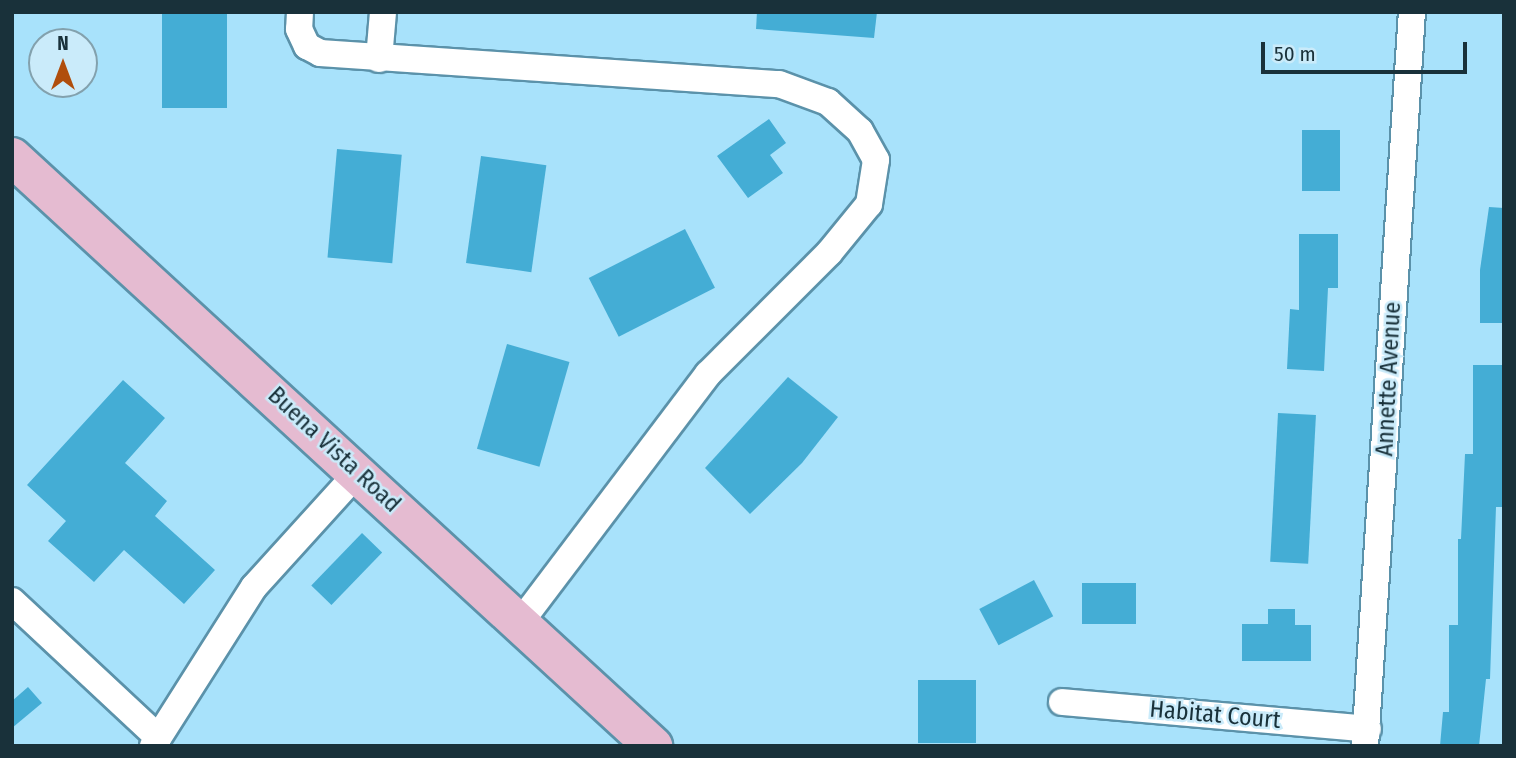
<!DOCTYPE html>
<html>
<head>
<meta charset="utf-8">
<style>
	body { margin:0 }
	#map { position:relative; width:1516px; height:758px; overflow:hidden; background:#a8e2fb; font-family:"Fira Sans Condensed",sans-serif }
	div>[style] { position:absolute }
	.building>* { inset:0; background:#44add5; transform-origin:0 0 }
	.roads { filter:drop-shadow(2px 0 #5b92aa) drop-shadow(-2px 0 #5b92aa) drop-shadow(0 2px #5b92aa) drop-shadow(0 -2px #5b92aa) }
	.street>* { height:26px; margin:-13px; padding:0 13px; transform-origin:13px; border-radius:13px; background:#fff }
	.primary>* { height:38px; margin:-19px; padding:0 19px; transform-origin:19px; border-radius:19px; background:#e5bbd1 }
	span { translate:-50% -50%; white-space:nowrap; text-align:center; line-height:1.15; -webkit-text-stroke:5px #caebfa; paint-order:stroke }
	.street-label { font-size:24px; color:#19313a }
	.frame { position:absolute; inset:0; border:14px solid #19313a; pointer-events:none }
	.north { position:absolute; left:28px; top:28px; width:70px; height:70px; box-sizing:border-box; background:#caebfa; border:2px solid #83a1ad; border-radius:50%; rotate:0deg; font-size:19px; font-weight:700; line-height:28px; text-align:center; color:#19313a }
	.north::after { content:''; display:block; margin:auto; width:24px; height:32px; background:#b04e0d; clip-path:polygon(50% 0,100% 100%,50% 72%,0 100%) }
	.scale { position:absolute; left:1261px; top:42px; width:206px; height:32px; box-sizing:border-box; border:4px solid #19313a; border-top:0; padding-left:9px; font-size:21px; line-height:24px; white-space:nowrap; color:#19313a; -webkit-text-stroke:5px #caebfa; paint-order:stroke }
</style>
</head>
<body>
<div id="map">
	<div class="building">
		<div style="left:162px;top:12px;width:65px;height:96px"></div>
		<div style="clip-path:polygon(757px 12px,877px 12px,874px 38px,756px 29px)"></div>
		<div style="clip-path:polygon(769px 119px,786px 143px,770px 155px,783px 173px,748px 198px,717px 156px)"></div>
		<div style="left:1302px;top:130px;width:38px;height:61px"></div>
		<div style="left:337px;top:149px;width:65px;height:109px;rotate:5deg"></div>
		<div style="left:481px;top:156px;width:66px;height:108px;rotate:8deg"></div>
		<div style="clip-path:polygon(1489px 207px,1504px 208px,1504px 323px,1480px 323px,1480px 270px)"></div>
		<div style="left:685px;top:229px;width:66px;height:108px;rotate:63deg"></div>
		<div style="clip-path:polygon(1299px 234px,1338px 234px,1338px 288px,1328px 288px,1324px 371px,1287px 369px,1290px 309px,1299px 310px)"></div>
		<div style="left:507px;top:344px;width:65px;height:109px;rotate:16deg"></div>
		<div style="clip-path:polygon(1473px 365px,1504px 365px,1504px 507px,1496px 507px,1490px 679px,1486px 679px,1479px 746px,1440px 746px,1443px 712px,1449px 712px,1449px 625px,1458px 625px,1458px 539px,1461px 539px,1465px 454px,1473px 454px)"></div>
		<div style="clip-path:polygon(788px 377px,838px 417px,802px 463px,750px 514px,705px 468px)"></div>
		<div style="clip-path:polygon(123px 380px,165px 418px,125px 463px,167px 501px,155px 516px,215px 570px,184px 604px,124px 550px,94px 582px,48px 541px,66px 521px,27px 485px)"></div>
		<div style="left:1278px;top:413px;width:38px;height:149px;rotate:3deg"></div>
		<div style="left:362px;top:533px;width:28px;height:73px;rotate:44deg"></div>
		<div style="left:1034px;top:580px;width:41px;height:62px;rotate:62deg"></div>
		<div style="left:1082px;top:583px;width:54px;height:41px"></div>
		<div style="clip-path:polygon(1268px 609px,1295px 609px,1295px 625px,1311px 625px,1311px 661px,1242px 661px,1242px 624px,1268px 624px)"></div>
		<div style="left:918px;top:680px;width:58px;height:63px"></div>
		<div style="clip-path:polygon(28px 687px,42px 703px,12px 728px,12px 701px)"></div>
	</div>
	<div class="roads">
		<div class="street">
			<div style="left:300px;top:12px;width:17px;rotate:93deg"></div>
			<div style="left:299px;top:29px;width:19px;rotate:65deg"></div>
			<div style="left:307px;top:46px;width:15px;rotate:28deg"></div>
			<div style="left:320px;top:53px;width:460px;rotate:3.9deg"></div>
			<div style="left:779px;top:84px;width:52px;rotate:20.2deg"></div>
			<div style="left:828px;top:102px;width:43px;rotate:42.2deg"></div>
			<div style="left:860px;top:131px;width:33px;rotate:61deg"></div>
			<div style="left:876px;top:160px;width:45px;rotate:99deg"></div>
			<div style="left:869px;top:204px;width:63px;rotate:129.2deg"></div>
			<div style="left:829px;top:253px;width:171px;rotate:135deg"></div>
			<div style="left:708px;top:374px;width:315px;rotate:127.1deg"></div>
			<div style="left:379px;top:59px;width:47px;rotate:-85.1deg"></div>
			<div style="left:12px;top:601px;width:200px;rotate:43deg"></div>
			<div style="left:1062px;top:702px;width:307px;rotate:5deg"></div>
			<div style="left:153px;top:746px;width:188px;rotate:-57.6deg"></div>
			<div style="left:254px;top:587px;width:156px;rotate:-47.8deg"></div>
			<div style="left:1365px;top:746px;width:736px;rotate:-86.34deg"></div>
		</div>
		<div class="primary">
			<div style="left:12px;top:157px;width:871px;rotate:42.58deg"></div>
		</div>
	</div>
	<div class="street-label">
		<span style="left:1389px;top:379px;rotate:-87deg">Annette Avenue</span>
		<span style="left:334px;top:450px;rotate:43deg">Buena Vista Road</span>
		<span style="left:1215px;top:715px;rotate:5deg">Habitat Court</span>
	</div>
	<div class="frame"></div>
	<div class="north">N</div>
	<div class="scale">50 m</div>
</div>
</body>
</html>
